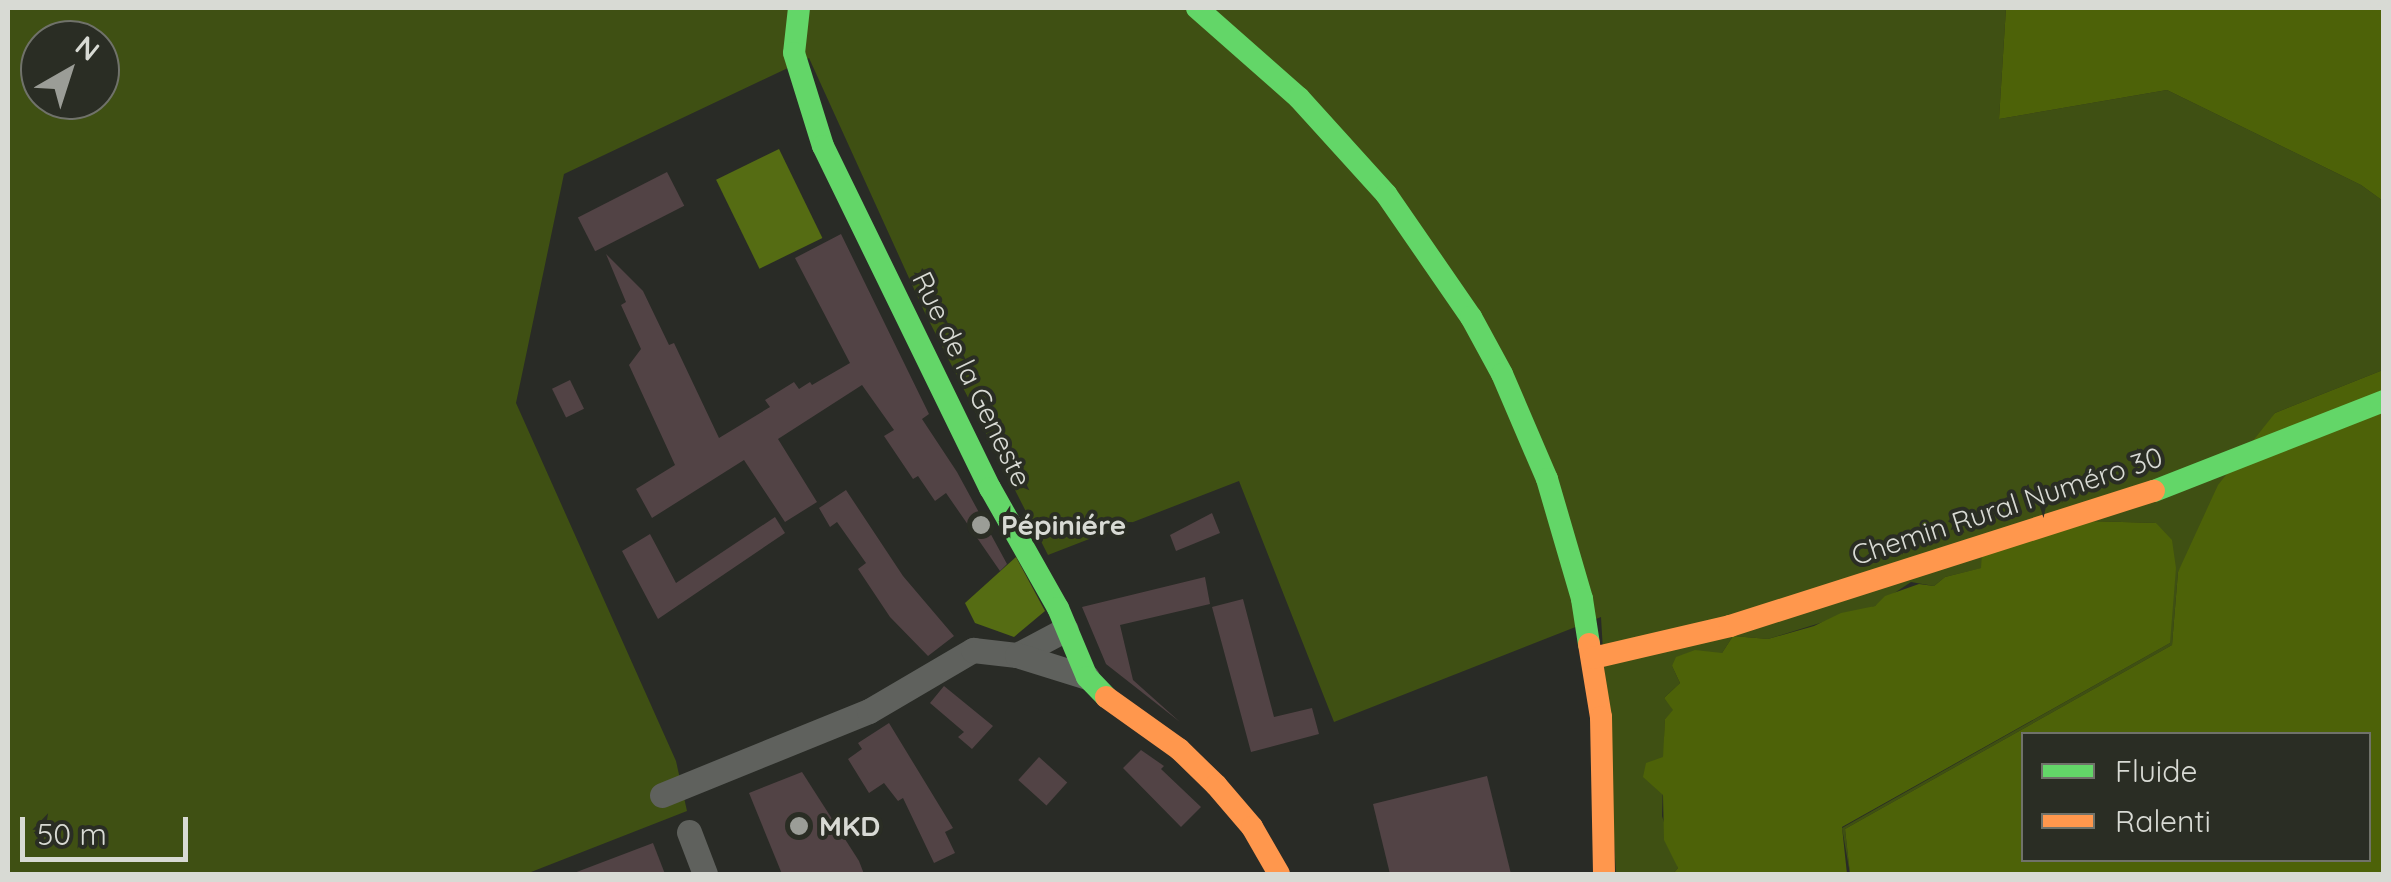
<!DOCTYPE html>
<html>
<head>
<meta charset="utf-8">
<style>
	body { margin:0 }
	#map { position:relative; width:2391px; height:882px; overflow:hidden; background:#292b26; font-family:Quicksand,sans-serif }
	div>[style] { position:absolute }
	.green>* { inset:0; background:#3f5013 }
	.forest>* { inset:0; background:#4d6208 }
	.water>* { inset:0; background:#556c13; transform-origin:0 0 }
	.building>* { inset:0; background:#524345; transform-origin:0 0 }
	.street>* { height:25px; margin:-12.5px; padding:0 12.5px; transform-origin:12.5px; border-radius:12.5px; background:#5f615d }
	.fast>* { height:22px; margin:-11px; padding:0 11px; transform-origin:11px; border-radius:11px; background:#63d668 }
	.slow>* { height:22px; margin:-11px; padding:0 11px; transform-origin:11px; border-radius:11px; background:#ff974d }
	.dots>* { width:28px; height:28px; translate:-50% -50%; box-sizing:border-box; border:5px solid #2a2d24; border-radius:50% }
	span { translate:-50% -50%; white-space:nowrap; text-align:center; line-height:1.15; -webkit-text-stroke:8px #2a2d24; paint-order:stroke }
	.street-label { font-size:28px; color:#d8dad4 }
	.poi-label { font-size:28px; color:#d8dad4; font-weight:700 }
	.left { translate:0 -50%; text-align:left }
	.frame { position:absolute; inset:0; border:10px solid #d8dad4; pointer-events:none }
	.legend { position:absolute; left:2021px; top:732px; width:350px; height:130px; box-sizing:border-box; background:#2a2d24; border:2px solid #70726a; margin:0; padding:12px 18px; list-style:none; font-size:30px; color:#d8dad4 }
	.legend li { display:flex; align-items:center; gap:20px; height:50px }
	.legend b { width:50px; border:2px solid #70726a }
	.north { position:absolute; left:20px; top:20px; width:100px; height:100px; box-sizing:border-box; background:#2a2d24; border:2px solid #70726a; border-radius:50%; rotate:39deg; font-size:28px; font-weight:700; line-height:40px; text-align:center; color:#d8dad4 }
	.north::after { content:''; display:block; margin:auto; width:35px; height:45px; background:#9b9d97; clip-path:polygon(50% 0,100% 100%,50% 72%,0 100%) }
	.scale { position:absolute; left:20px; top:817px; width:168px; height:45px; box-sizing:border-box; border:5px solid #d8dad4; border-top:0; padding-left:12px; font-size:30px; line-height:35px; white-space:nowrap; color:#d8dad4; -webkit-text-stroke:8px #2a2d24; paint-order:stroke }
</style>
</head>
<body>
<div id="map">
	<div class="green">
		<div style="clip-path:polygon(evenodd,8px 8px,2006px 8px,1999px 119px,2167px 90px,2361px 185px,2383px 201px,2383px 370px,2275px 413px,2178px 572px,2172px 645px,1845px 829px,1850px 874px,1842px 828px,2170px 643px,2156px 523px,2088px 521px,1982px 554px,1982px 568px,1945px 577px,1934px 586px,1911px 582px,1875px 606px,1768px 639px,1733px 636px,1722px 653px,1672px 666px,1680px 683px,1664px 698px,1674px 710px,1665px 719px,1662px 816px,1678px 868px,1673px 874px,1616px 874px,1601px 617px,1334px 722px,1239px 481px,1048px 555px,924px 311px,809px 58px,564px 174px,516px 403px,676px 761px,687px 811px,526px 874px,8px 874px,8px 8px,40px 40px,100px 40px,100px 100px,40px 100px,40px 40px)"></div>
	</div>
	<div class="forest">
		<div style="clip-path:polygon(2006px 8px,2383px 8px,2383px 201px,2361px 185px,2167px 90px,1999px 119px)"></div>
		<div style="clip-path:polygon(evenodd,2383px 370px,2383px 874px,1850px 874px,1845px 829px,2172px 645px,2178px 572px,2218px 485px,2275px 413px,2383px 370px,2024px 734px,2368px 734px,2368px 860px,2024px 860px,2024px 734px)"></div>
		<div style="clip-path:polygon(2088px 521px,2156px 523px,2172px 540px,2176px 568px,2170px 643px,1842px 827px,1847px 874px,1673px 874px,1678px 868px,1664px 840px,1663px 795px,1643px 777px,1646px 763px,1663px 757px,1665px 719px,1673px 710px,1664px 698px,1680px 683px,1672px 666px,1676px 657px,1695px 650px,1722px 653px,1733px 636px,1768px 639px,1814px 626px,1841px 613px,1875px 606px,1885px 596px,1919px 584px,1934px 586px,1945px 577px,1981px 568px,1982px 554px)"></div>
	</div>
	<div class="water">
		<div style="left:779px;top:149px;width:99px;height:70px;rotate:64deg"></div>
		<div style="clip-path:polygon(1016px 557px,1045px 611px,1014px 637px,975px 623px,965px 603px)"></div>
	</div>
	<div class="building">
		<div style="left:667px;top:172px;width:38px;height:100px;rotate:63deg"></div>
		<div style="clip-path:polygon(841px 234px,929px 414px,922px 419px,957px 472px,1007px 564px,1000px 571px,946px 493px,935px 501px,918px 476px,913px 479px,884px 436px,894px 430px,862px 385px,778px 439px,817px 502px,785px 522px,744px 460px,652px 518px,636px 489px,675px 465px,629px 365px,641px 349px,621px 305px,626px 302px,606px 254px,643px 291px,669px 345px,674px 343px,719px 438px,770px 407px,765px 400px,794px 382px,799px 389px,810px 382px,812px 385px,850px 363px,795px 258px)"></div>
		<div style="left:570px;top:380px;width:32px;height:20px;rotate:64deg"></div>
		<div style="clip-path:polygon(846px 490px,903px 576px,954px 636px,928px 656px,890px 617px,858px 569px,866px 563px,837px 522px,830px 527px,819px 508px)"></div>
		<div style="clip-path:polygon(1212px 513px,1220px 533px,1176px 551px,1170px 535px)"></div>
		<div style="clip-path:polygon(775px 517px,785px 533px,658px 619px,622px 551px,650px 534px,676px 583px)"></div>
		<div style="clip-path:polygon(1205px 577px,1210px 604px,1120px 625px,1133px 680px,1180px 722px,1106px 664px,1082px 607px)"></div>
		<div style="clip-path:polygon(1243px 599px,1274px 717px,1312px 708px,1319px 734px,1251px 752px,1212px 607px)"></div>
		<div style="clip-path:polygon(944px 686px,993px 726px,972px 749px,958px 737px,964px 732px,930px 703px)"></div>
		<div style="clip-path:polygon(889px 723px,953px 828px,945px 832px,955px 853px,934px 863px,903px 798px,898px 801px,884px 783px,869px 793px,848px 759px,862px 749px,858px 743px)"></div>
		<div style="clip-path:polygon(1141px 750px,1164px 766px,1161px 769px,1201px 807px,1181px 827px,1123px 768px)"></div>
		<div style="left:1039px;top:757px;width:38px;height:31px;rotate:42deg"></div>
		<div style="clip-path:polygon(802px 772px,859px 861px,864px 874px,782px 874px,749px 793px)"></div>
		<div style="clip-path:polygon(1487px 776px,1511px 874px,1390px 874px,1373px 804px)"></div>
		<div style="clip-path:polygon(653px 843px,665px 874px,574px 874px,574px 873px)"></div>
	</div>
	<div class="street">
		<div style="left:1017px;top:655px;width:55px;rotate:-28deg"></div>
		<div style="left:662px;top:795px;width:223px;rotate:-22.1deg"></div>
		<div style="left:869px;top:711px;width:121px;rotate:-30.4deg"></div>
		<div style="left:973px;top:650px;width:44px;rotate:6.5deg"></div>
		<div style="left:1017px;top:655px;width:73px;rotate:17.4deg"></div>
		<div style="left:689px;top:832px;width:45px;rotate:69.1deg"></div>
	</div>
	<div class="fast">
		<div style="left:799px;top:8px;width:45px;rotate:96.3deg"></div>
		<div style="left:794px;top:53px;width:97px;rotate:72.7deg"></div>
		<div style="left:823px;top:146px;width:381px;rotate:64deg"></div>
		<div style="left:990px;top:488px;width:138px;rotate:60.5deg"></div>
		<div style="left:1058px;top:608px;width:75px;rotate:67.2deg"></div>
		<div style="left:1087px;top:677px;width:28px;rotate:46deg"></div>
		<div style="left:1197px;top:8px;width:136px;rotate:41.4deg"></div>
		<div style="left:1299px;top:98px;width:130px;rotate:47.8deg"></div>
		<div style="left:1386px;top:194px;width:150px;rotate:55.4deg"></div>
		<div style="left:1471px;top:317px;width:65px;rotate:61.5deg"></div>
		<div style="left:1502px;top:374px;width:114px;rotate:66.8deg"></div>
		<div style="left:1547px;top:479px;width:125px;rotate:73.7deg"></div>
		<div style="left:1582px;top:599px;width:46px;rotate:81.2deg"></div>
		<div style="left:2154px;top:491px;width:247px;rotate:-21.4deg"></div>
	</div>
	<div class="slow">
		<div style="left:1589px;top:644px;width:74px;rotate:80.7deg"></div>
		<div style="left:1601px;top:717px;width:157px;rotate:88.9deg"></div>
		<div style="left:1593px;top:658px;width:141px;rotate:-13.1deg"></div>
		<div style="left:1730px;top:626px;width:445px;rotate:-17.7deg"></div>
		<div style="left:1106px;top:697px;width:90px;rotate:35.5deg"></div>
		<div style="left:1179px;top:749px;width:52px;rotate:44.2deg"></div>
		<div style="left:1216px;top:785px;width:55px;rotate:49.4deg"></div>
		<div style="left:1252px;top:827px;width:54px;rotate:60.1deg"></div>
	</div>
	<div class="dots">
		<div style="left:981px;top:525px;background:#9b9d97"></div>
		<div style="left:799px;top:826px;background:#9b9d97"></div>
	</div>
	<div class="street-label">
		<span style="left:972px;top:379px;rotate:64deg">Rue de la Geneste</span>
		<span style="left:2007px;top:506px;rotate:-18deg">Chemin Rural Numéro 30</span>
	</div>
	<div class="poi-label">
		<span class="left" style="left:1001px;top:525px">Pépiniére</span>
		<span class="left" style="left:819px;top:826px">MKD</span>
	</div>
	<div class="frame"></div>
	<ul class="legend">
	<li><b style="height:12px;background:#63d668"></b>Fluide</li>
	<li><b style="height:12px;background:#ff974d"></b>Ralenti</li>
	</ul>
	<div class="north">N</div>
	<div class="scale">50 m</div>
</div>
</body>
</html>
